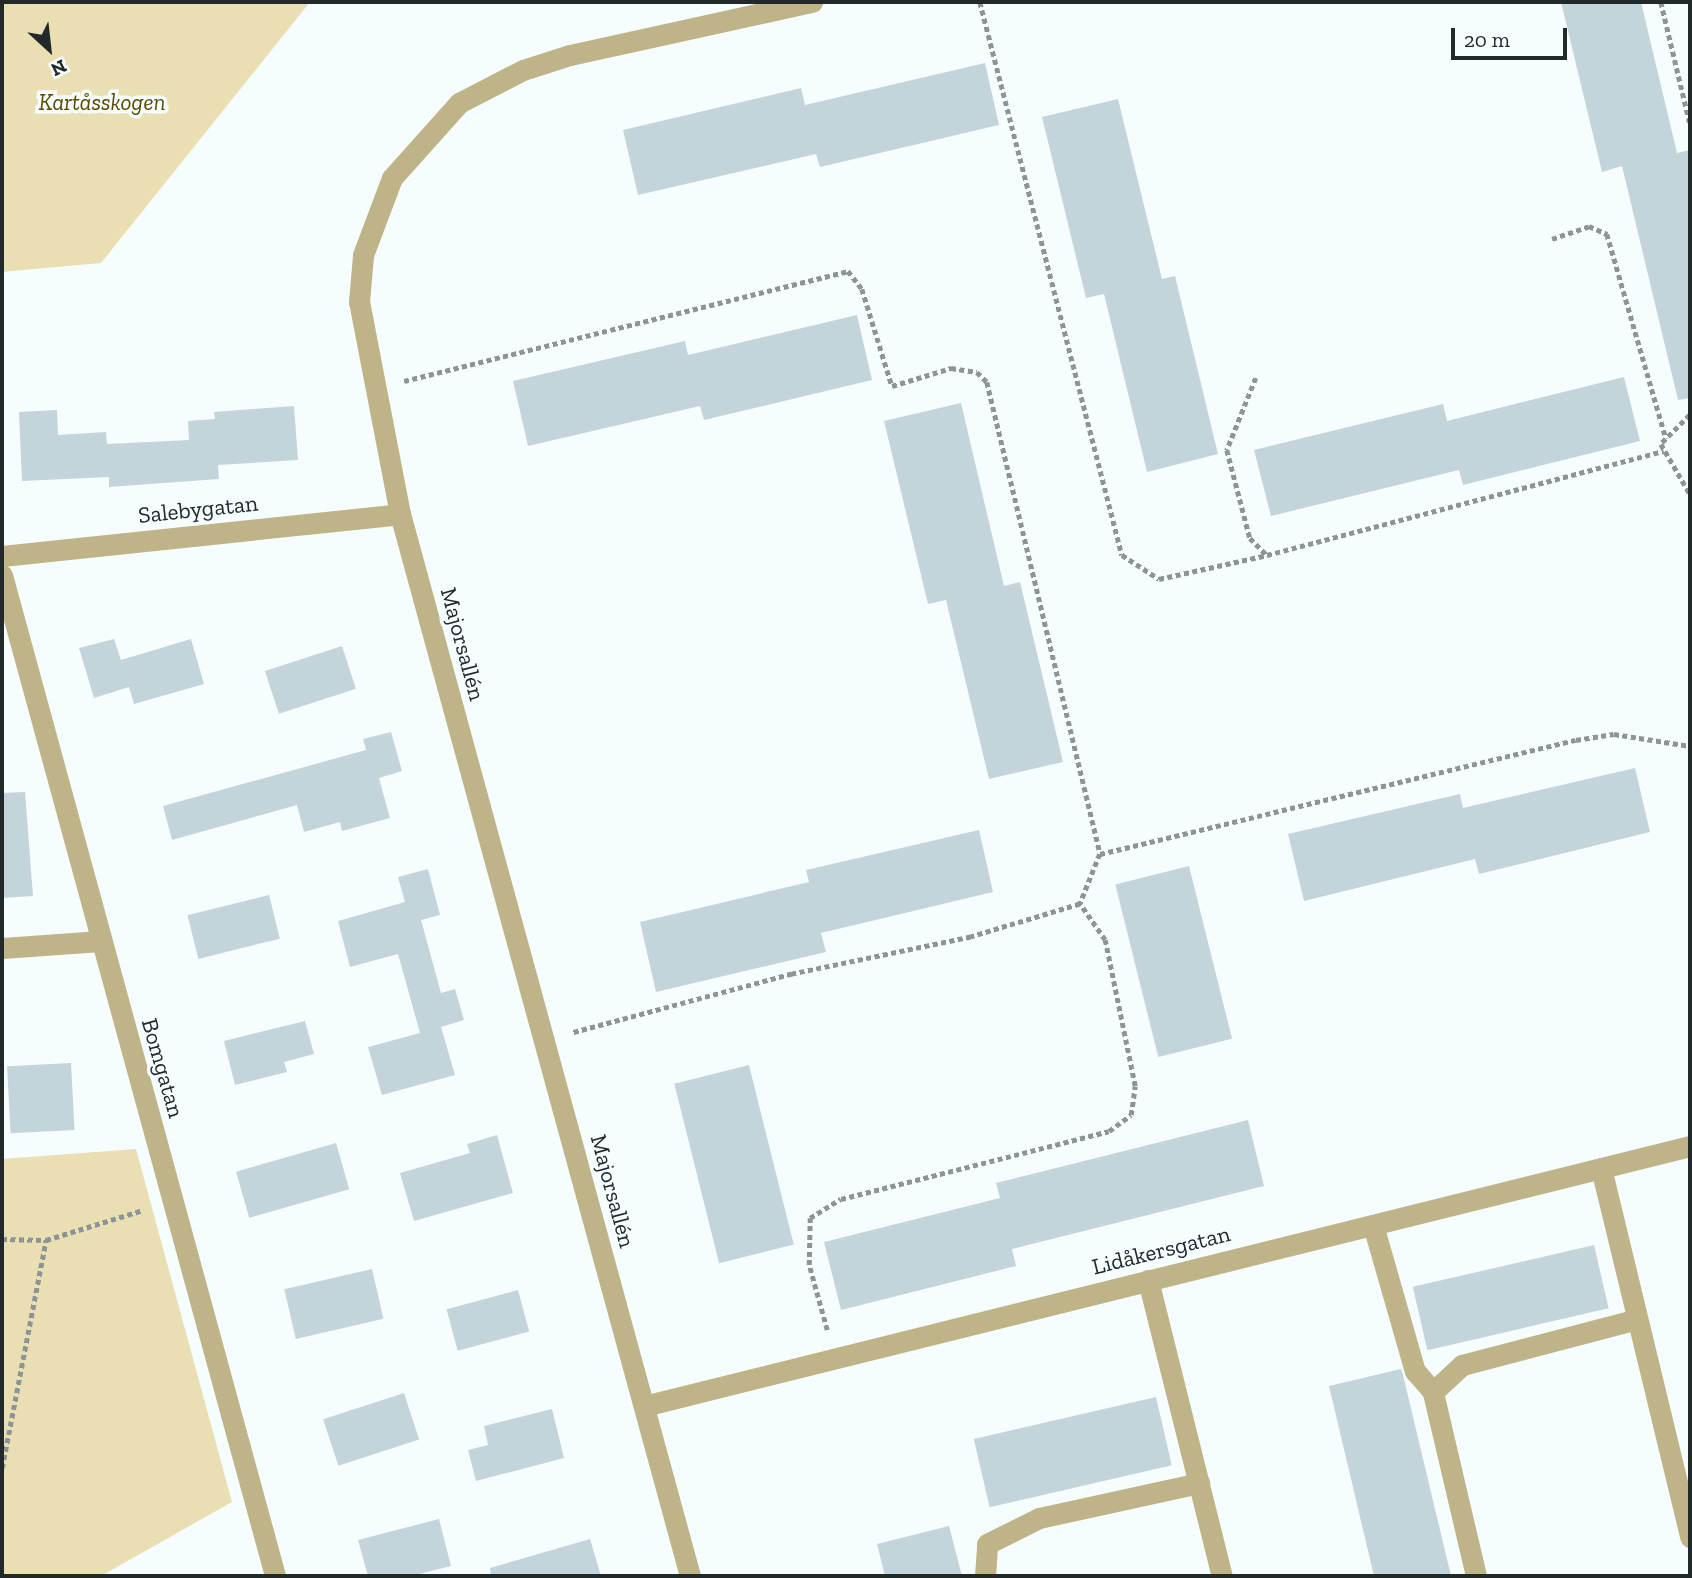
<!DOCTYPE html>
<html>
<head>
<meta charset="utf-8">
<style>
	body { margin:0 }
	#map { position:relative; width:1692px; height:1578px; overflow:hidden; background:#f6fdff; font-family:"Zilla Slab",serif }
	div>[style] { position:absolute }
	.green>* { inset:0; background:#eadfb3 }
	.building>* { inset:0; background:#c3d4da; transform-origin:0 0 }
	.path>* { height:4.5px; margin-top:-2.25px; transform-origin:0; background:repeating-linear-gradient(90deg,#8d9496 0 5px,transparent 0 8.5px) }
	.minor>* { height:21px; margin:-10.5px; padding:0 10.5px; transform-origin:10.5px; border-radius:10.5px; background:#bfb487 }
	span { translate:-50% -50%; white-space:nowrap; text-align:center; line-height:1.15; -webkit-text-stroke:7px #f6fdff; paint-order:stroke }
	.park-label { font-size:23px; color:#5a4b00; font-style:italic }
	.street-label { font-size:23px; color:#22292b }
	.frame { position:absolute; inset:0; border:4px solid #22292b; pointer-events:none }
	.north { position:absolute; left:14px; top:14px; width:70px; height:70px; -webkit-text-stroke:5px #f6fdff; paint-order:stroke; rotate:153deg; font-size:19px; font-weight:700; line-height:28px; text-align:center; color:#22292b }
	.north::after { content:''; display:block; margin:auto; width:24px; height:32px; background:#22292b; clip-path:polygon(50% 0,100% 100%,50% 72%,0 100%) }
	.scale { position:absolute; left:1451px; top:28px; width:116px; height:32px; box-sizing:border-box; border:4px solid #22292b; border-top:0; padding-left:9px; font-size:21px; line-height:24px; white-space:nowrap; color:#22292b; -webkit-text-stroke:5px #f6fdff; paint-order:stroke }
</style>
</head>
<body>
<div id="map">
	<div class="green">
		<div style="clip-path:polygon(2px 2px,310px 2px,101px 263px,2px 272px)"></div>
		<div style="clip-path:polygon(136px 1149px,232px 1502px,101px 1576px,2px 1576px,2px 1159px)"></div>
	</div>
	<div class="building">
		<div style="clip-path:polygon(1561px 2px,1641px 2px,1677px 153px,1690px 150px,1690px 398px,1678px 400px,1622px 166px,1602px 172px)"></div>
		<div style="clip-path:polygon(985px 63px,999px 125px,820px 167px,816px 154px,638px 195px,623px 130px,801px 88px,805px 105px)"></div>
		<div style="clip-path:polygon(1118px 99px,1162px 279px,1175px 276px,1218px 454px,1147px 472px,1104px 294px,1086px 298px,1042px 117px)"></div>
		<div style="clip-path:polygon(857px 315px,872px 380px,704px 420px,700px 406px,528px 446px,513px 381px,685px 341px,688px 355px)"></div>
		<div style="clip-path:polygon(1624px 377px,1640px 441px,1463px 485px,1459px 470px,1271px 516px,1254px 450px,1443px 404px,1447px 421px)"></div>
		<div style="clip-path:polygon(961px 403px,1004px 586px,1020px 582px,1063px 762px,989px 779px,946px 600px,928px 604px,884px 421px)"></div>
		<div style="clip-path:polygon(294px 406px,298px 460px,218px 465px,219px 479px,109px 487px,109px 477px,22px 481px,19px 412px,57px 410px,58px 435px,106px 432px,107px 444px,189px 440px,188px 421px,215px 419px,214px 412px)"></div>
		<div style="clip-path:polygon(114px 639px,121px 660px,191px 639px,204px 684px,134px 704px,129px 687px,94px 698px,79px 648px)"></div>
		<div style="left:342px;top:646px;width:45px;height:81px;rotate:72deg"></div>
		<div style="clip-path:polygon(391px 732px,402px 771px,379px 778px,390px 818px,342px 831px,340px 822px,304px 832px,297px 805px,172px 840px,163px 806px,366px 750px,363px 739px)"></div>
		<div style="clip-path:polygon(1635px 768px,1650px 832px,1479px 874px,1475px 859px,1304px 901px,1288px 834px,1460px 794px,1463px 808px)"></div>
		<div style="clip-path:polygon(25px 792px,33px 896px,2px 898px,2px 793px)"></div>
		<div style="clip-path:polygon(979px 830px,993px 892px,821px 933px,826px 952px,656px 992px,640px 922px,809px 882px,806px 870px)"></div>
		<div style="left:1189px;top:866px;width:178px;height:76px;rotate:76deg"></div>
		<div style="clip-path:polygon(428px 869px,440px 915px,421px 920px,441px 993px,455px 989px,464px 1020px,441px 1027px,455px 1075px,382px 1095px,368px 1047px,420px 1033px,398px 954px,350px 967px,338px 921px,405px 902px,398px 877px)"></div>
		<div style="left:269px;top:895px;width:45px;height:84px;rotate:76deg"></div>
		<div style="clip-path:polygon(305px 1021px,314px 1054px,284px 1062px,287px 1072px,235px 1085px,224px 1041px)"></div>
		<div style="left:71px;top:1063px;width:67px;height:64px;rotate:87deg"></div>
		<div style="left:749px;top:1065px;width:185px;height:77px;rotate:76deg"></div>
		<div style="clip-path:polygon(1248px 1120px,1264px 1186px,1012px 1249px,1016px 1266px,841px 1310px,824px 1242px,1000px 1198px,996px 1183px)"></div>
		<div style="clip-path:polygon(497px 1135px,513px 1193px,414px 1221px,400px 1173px,470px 1153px,467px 1144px)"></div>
		<div style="left:336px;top:1143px;width:48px;height:104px;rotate:74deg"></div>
		<div style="left:1594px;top:1245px;width:65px;height:186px;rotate:77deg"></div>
		<div style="left:372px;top:1269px;width:51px;height:90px;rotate:77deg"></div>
		<div style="left:518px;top:1290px;width:43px;height:74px;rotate:75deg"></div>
		<div style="clip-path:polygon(1401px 1369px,1403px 1375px,1451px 1576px,1374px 1576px,1329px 1386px)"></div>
		<div style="left:404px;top:1393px;width:49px;height:85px;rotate:72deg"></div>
		<div style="left:1156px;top:1397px;width:70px;height:187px;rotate:77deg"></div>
		<div style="clip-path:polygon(552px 1409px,564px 1458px,476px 1481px,468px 1450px,488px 1445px,484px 1426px)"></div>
		<div style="clip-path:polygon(439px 1519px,451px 1566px,411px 1576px,368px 1576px,358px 1540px)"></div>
		<div style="clip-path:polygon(949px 1526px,962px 1576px,885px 1576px,877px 1544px)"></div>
		<div style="clip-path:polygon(590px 1539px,601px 1576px,491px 1576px,490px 1568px)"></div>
	</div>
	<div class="path">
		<div style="left:980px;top:2px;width:571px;rotate:75.6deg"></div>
		<div style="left:1122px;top:555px;width:44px;rotate:33deg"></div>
		<div style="left:1159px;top:579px;width:111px;rotate:-12.5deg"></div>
		<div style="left:1661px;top:2px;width:125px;rotate:76.6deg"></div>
		<div style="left:1552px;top:239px;width:39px;rotate:-19deg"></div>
		<div style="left:1589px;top:226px;width:20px;rotate:24deg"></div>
		<div style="left:1607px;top:234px;width:213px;rotate:73.9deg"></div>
		<div style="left:1256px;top:378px;width:78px;rotate:111.9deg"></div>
		<div style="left:1227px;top:450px;width:91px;rotate:75.4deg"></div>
		<div style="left:1250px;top:538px;width:24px;rotate:45deg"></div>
		<div style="left:1267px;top:555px;width:410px;rotate:-14.7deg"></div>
		<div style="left:404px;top:381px;width:457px;rotate:-13.9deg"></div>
		<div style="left:848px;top:271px;width:23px;rotate:52deg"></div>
		<div style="left:862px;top:289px;width:102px;rotate:72.8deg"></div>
		<div style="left:892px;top:386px;width:62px;rotate:-17deg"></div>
		<div style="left:951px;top:368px;width:26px;rotate:9deg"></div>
		<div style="left:977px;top:372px;width:14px;rotate:45deg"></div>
		<div style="left:987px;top:382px;width:485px;rotate:76.5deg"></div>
		<div style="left:1100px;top:854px;width:54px;rotate:111.8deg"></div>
		<div style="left:1080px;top:904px;width:114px;rotate:163.2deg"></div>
		<div style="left:971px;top:937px;width:183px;rotate:168.3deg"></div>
		<div style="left:792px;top:974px;width:228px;rotate:165deg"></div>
		<div style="left:1690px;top:415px;width:41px;rotate:135deg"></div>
		<div style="left:1661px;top:444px;width:58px;rotate:59.9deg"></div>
		<div style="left:1100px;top:854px;width:489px;rotate:-13.5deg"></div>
		<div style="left:1576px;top:740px;width:38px;rotate:-9deg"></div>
		<div style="left:1614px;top:734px;width:77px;rotate:9deg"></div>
		<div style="left:2px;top:1239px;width:44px;rotate:1.3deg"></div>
		<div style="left:46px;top:1240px;width:102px;rotate:-17.2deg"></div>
		<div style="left:827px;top:1330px;width:67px;rotate:-105.5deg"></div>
		<div style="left:809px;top:1265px;width:47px;rotate:-88.8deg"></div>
		<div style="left:810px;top:1218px;width:36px;rotate:-32deg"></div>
		<div style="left:841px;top:1199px;width:276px;rotate:-14.2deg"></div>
		<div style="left:1109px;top:1131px;width:27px;rotate:-36deg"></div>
		<div style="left:1131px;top:1115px;width:29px;rotate:-82deg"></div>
		<div style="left:1135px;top:1086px;width:149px;rotate:-101.6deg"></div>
		<div style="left:1105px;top:940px;width:44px;rotate:-124.8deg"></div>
		<div style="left:2px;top:1468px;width:232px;rotate:-79.1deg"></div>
	</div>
	<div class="minor">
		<div style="left:2px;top:556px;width:400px;rotate:-6deg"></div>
		<div style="left:2px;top:575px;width:1038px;rotate:74.74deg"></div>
		<div style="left:2px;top:948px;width:99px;rotate:-4deg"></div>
		<div style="left:1601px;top:1168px;width:380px;rotate:76.4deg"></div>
		<div style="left:1373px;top:1225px;width:152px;rotate:74deg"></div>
		<div style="left:1415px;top:1371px;width:28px;rotate:49deg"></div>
		<div style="left:1148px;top:1280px;width:305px;rotate:76deg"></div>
		<div style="left:644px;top:1406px;width:1078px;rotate:-13.96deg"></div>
		<div style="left:690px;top:1576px;width:1101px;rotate:-105.27deg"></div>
		<div style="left:400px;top:514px;width:216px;rotate:-100.9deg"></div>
		<div style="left:359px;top:302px;width:47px;rotate:-85.1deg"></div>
		<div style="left:363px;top:255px;width:82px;rotate:-69.4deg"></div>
		<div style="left:392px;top:178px;width:101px;rotate:-48.2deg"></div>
		<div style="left:459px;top:103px;width:72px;rotate:-27.3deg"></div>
		<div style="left:523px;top:70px;width:49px;rotate:-17.7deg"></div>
		<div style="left:570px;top:55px;width:248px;rotate:-12.4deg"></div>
		<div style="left:985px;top:1576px;width:32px;rotate:-86deg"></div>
		<div style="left:987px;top:1544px;width:58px;rotate:-26.6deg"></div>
		<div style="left:1039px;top:1518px;width:164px;rotate:-12.3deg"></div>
		<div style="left:1476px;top:1576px;width:189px;rotate:-103.2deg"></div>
		<div style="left:1433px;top:1392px;width:40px;rotate:-43deg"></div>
		<div style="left:1462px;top:1365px;width:181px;rotate:-14.7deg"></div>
	</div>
	<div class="park-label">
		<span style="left:102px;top:102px">Kartåsskogen</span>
	</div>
	<div class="street-label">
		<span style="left:198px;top:509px;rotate:-6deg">Salebygatan</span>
		<span style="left:463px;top:644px;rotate:75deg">Majorsallén</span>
		<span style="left:163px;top:1068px;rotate:74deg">Bomgatan</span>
		<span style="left:613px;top:1191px;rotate:75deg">Majorsallén</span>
		<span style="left:1161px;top:1250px;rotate:-14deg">Lidåkersgatan</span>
	</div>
	<div class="frame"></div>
	<div class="north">N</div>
	<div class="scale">20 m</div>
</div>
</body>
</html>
